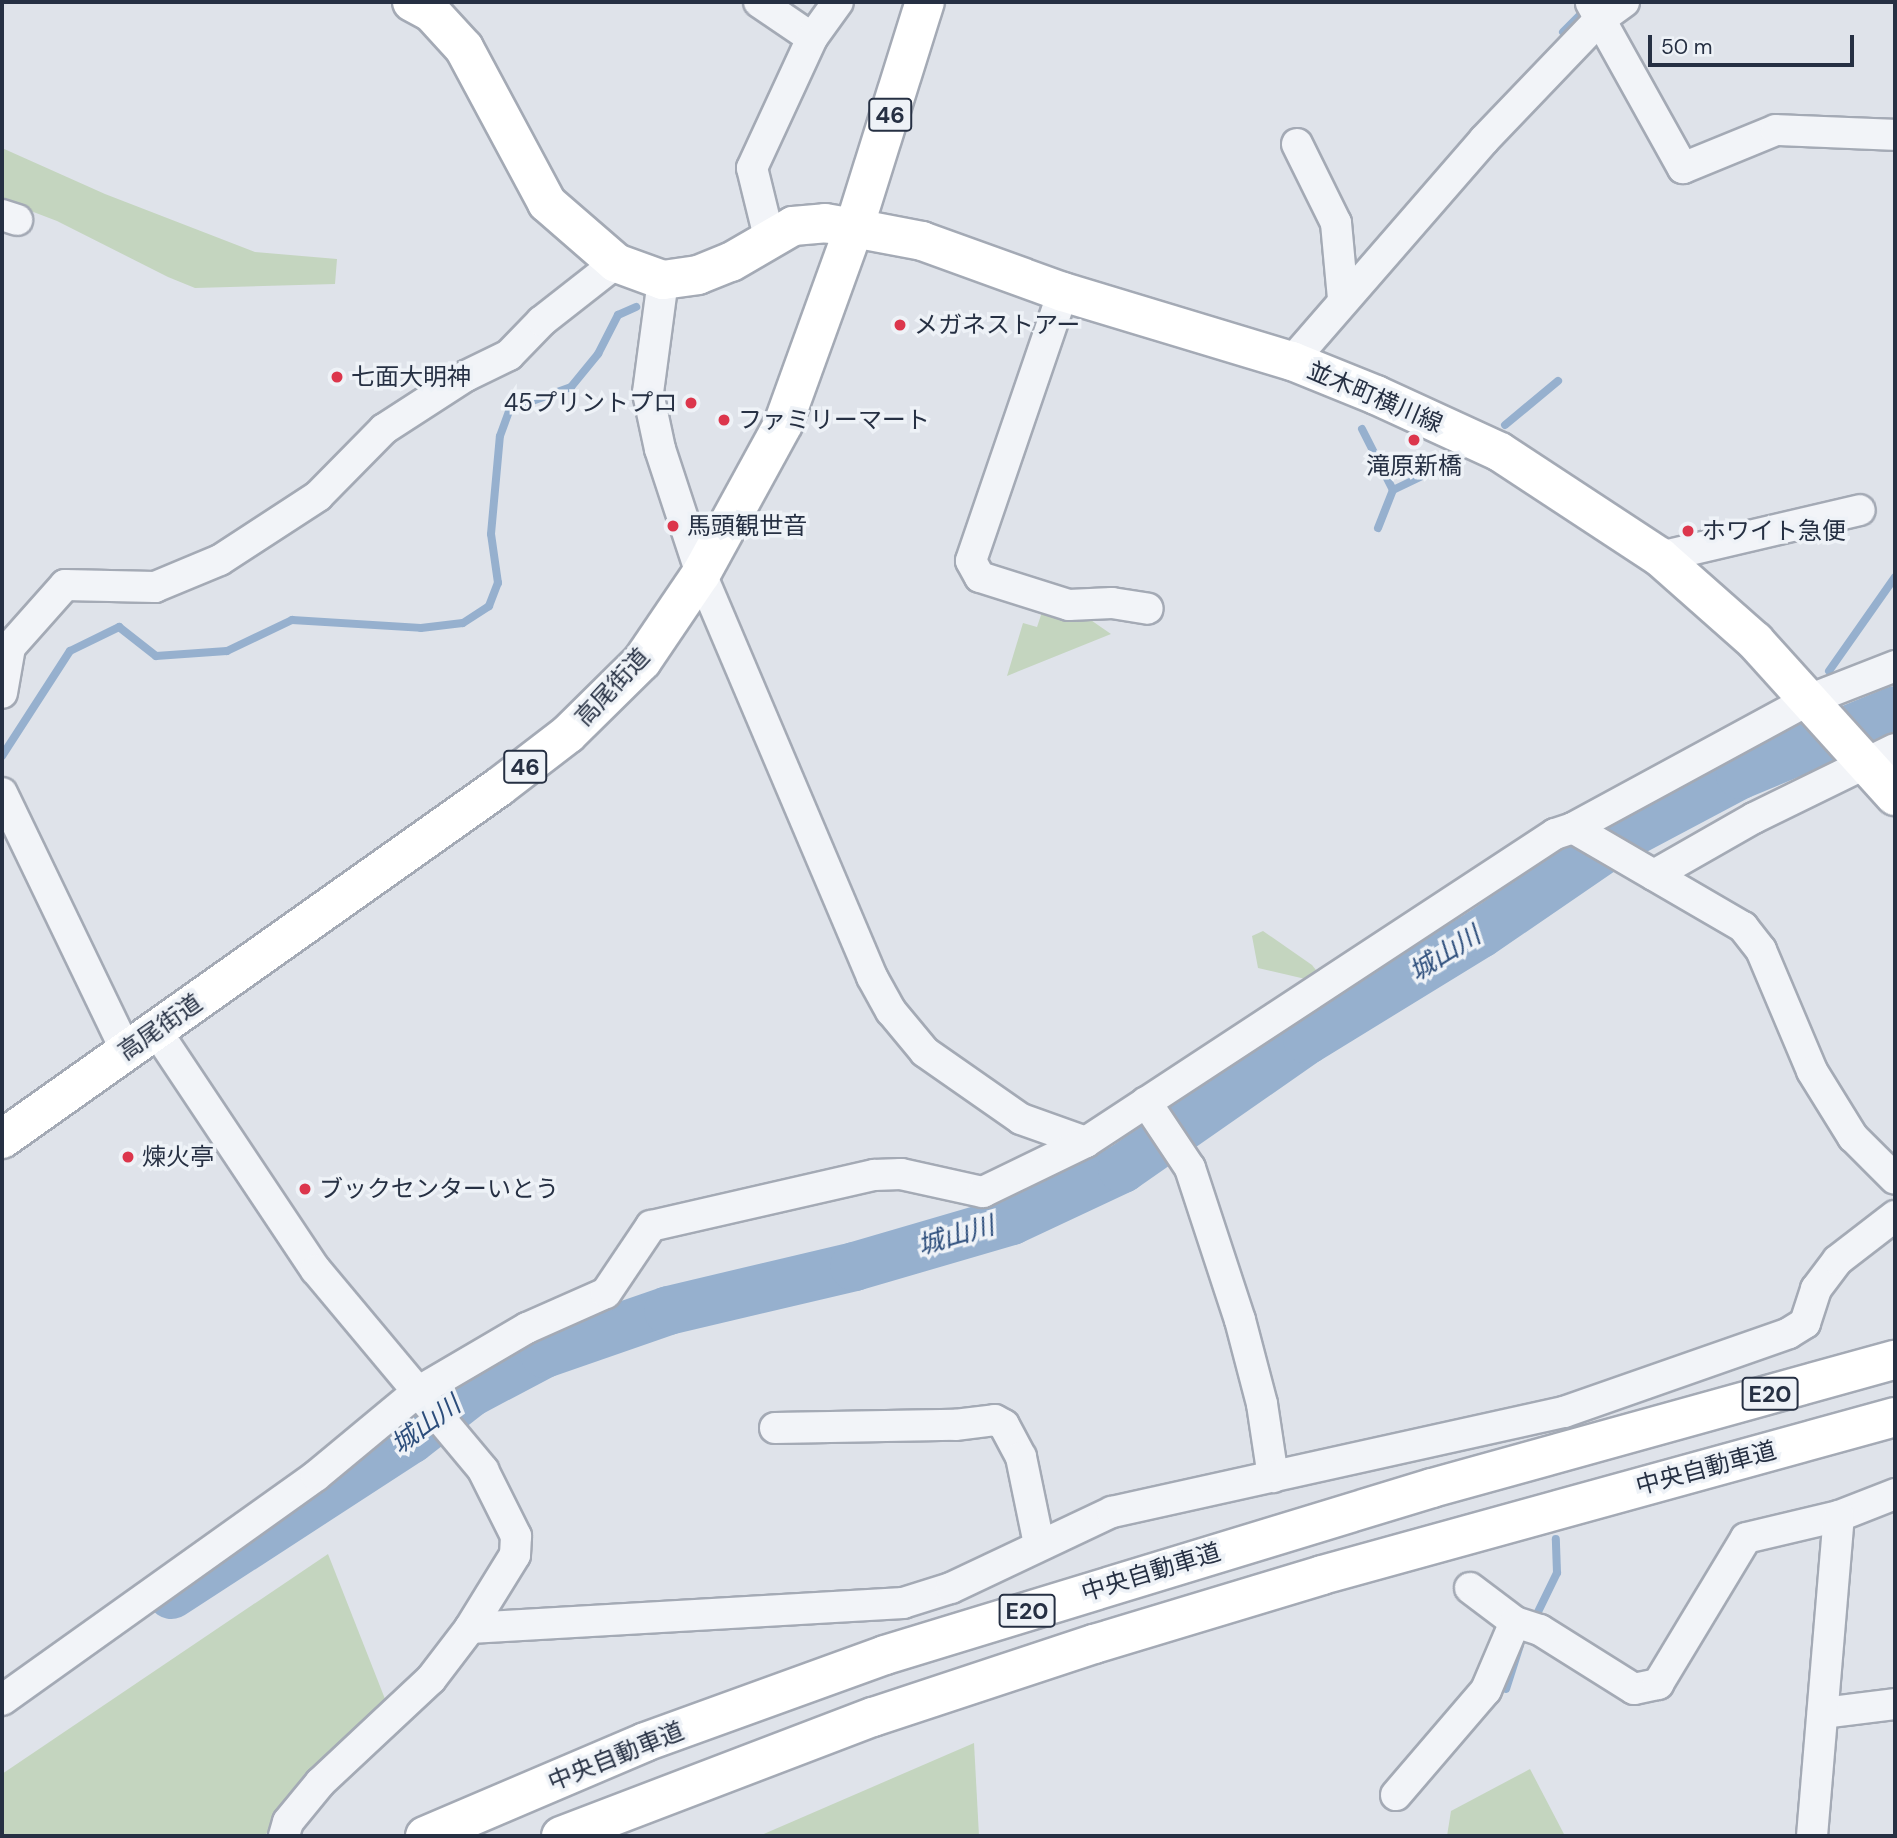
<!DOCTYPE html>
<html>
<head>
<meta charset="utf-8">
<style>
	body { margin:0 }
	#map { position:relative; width:1897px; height:1838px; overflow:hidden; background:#dfe3ea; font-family:"DM Sans","Noto Sans JP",sans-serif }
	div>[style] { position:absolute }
	.green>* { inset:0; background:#c4d5bf }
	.stream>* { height:8px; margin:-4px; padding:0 4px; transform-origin:4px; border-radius:4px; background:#96b0ce }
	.river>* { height:49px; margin:-24.5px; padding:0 24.5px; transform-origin:24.5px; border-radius:24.5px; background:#96b0ce }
	.roads { filter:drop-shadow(2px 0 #a4aab5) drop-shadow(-2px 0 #a4aab5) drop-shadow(0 2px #a4aab5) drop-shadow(0 -2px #a4aab5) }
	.street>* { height:30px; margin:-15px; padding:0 15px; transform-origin:15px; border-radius:15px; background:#f2f4f8 }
	.secondary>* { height:38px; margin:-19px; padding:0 19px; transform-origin:19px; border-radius:19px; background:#fff }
	.primary>* { height:38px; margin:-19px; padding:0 19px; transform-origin:19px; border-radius:19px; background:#fff }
	.highway>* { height:38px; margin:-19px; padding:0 19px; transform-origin:19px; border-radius:19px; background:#fff }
	.dots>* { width:19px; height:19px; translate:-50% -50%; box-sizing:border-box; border:4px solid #eef2f7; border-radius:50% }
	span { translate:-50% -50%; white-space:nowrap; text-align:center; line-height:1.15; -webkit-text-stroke:7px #eef2f7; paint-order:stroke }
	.shield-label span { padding:2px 5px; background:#eef2f7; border:2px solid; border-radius:5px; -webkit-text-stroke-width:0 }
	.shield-label { font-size:23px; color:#263043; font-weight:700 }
	.poi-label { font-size:24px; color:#263043 }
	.left { translate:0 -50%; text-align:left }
	.right { translate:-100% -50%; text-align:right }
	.street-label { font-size:24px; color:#263043 }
	.water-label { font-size:26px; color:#2c4d7b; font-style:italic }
	.frame { position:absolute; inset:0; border:4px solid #263043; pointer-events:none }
	.scale { position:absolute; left:1648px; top:35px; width:206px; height:32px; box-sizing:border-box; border:4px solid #263043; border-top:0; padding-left:9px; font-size:21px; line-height:24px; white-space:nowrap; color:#263043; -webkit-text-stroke:5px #eef2f7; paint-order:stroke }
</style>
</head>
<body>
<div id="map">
	<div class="green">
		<div style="clip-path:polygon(2px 148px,105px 194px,255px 252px,337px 259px,335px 284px,195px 288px,168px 277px,57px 221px,2px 200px)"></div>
		<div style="clip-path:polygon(1047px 597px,1069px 605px,1111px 634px,1007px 676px,1023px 623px,1037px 627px)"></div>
		<div style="clip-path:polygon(1263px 931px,1312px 965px,1327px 984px,1258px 968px,1252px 936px)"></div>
		<div style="clip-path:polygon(328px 1554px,387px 1704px,265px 1835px,2px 1836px,2px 1774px)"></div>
		<div style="clip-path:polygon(974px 1743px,979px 1836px,759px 1836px)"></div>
		<div style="clip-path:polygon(1530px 1769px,1565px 1836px,1447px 1836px,1451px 1811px)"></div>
	</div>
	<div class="stream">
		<div style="left:1563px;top:32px;width:30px;rotate:-45deg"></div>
		<div style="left:1505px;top:425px;width:69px;rotate:-39.7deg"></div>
		<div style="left:1362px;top:429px;width:68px;rotate:63.1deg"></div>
		<div style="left:1393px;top:490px;width:55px;rotate:-25.6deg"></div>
		<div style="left:1378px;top:528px;width:41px;rotate:-68.5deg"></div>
		<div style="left:1829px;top:671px;width:115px;rotate:-54.9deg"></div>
		<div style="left:2px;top:756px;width:125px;rotate:-57.1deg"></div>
		<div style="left:70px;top:651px;width:55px;rotate:-26.1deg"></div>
		<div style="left:119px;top:627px;width:47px;rotate:38.1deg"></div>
		<div style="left:156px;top:656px;width:71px;rotate:-4deg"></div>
		<div style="left:227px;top:651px;width:72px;rotate:-25.5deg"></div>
		<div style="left:292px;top:620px;width:129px;rotate:3.5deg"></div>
		<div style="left:421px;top:628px;width:42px;rotate:-6.8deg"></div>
		<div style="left:463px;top:623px;width:31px;rotate:-33deg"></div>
		<div style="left:489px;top:606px;width:25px;rotate:-69deg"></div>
		<div style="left:498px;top:583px;width:49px;rotate:-98.1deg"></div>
		<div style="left:491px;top:534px;width:98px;rotate:-84.8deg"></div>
		<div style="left:500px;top:436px;width:29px;rotate:-70deg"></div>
		<div style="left:510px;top:409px;width:65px;rotate:-19.8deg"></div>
		<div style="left:571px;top:387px;width:43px;rotate:-50.7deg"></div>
		<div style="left:598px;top:354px;width:44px;rotate:-62.9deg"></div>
		<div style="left:618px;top:315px;width:20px;rotate:-24deg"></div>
		<div style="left:1536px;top:1616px;width:48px;rotate:-64deg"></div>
		<div style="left:1557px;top:1573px;width:34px;rotate:-92deg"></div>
		<div style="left:1506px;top:1689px;width:46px;rotate:-72.3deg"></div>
	</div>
	<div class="river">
		<div style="left:171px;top:1594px;width:285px;rotate:-33deg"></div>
		<div style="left:410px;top:1439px;width:76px;rotate:-38.1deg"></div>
		<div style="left:470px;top:1392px;width:84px;rotate:-27.8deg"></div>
		<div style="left:544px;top:1353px;width:131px;rotate:-19.1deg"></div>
		<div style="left:668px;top:1310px;width:191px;rotate:-13.3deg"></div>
		<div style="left:854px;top:1266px;width:164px;rotate:-16.3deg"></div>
		<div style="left:1011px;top:1220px;width:123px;rotate:-25.1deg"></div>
		<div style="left:1122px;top:1168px;width:226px;rotate:-34.9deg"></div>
		<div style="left:1307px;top:1039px;width:203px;rotate:-31.5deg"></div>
		<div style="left:1480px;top:933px;width:168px;rotate:-34.4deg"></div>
		<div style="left:1619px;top:838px;width:137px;rotate:-27.9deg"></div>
		<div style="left:1740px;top:774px;width:168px;rotate:-22.4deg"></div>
	</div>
	<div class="roads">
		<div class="street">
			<div style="left:759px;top:2px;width:64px;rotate:34.2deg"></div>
			<div style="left:1591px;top:3px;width:189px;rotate:60.9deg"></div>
			<div style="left:1683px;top:168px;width:100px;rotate:-22.2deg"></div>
			<div style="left:1776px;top:130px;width:119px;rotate:2.4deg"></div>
			<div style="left:1297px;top:144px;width:88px;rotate:63.7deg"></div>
			<div style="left:1336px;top:223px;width:75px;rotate:84.7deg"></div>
			<div style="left:2px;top:215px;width:16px;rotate:18deg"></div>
			<div style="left:769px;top:237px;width:71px;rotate:-103.8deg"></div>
			<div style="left:752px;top:168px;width:143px;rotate:-65.2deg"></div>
			<div style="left:812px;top:38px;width:44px;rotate:-54.2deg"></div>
			<div style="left:663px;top:280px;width:114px;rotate:97.6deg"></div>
			<div style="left:648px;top:393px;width:57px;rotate:77.9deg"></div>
			<div style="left:660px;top:449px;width:132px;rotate:71.8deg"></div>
			<div style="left:701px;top:574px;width:438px;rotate:67deg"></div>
			<div style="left:872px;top:977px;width:39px;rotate:61deg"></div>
			<div style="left:891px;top:1011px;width:53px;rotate:50.3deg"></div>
			<div style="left:925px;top:1052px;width:117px;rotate:34.9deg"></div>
			<div style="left:1021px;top:1119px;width:69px;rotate:19.5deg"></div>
			<div style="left:1063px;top:292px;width:284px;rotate:108.9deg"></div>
			<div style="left:971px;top:561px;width:18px;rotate:61deg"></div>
			<div style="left:980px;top:577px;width:93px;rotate:17.5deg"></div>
			<div style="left:1069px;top:605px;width:43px;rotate:-2.7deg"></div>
			<div style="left:1112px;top:603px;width:36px;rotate:9deg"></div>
			<div style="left:1292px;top:361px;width:293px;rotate:-49deg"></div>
			<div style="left:1484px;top:140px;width:166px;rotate:-46.2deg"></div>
			<div style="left:1599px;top:20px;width:31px;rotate:-36deg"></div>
			<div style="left:1660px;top:557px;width:205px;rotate:-13.2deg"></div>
			<div style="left:2px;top:693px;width:47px;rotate:-80.1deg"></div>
			<div style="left:10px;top:647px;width:83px;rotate:-48.4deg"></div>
			<div style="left:65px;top:585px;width:90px;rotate:1.3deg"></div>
			<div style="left:155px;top:587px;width:70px;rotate:-22.6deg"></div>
			<div style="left:220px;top:560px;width:117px;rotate:-33.1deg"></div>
			<div style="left:318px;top:496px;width:94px;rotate:-45.4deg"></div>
			<div style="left:384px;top:429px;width:98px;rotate:-32.9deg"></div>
			<div style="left:466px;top:376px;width:48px;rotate:-26deg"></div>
			<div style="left:509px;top:355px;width:47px;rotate:-45.9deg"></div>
			<div style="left:542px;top:321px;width:94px;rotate:-38.1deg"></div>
			<div style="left:2px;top:793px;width:286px;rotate:64.3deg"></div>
			<div style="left:1573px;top:828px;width:271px;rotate:-28.5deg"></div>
			<div style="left:1811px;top:699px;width:90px;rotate:-21.4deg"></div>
			<div style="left:1654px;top:875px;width:115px;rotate:-29.7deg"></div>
			<div style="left:1754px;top:818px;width:157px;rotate:-26.1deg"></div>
			<div style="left:155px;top:1029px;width:290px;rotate:56.3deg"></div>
			<div style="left:316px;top:1270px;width:261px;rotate:50.1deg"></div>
			<div style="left:483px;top:1470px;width:74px;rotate:63.4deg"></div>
			<div style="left:516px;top:1536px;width:19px;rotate:93deg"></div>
			<div style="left:515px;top:1555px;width:86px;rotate:121.7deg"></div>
			<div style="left:470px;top:1628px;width:64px;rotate:127.4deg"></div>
			<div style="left:431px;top:1679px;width:152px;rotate:136.9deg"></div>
			<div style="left:320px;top:1783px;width:50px;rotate:129.4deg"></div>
			<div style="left:288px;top:1822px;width:15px;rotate:106deg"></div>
			<div style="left:1146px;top:1102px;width:79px;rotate:56.3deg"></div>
			<div style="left:1190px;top:1168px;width:160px;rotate:71.8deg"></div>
			<div style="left:1240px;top:1320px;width:87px;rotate:75.3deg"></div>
			<div style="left:1262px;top:1404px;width:74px;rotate:81.4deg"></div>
			<div style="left:775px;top:1428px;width:180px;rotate:-1deg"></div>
			<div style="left:955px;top:1425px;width:40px;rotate:-7.1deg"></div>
			<div style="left:995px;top:1420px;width:10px;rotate:29deg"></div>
			<div style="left:1004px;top:1425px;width:36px;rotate:62deg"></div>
			<div style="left:1021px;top:1457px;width:89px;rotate:78.3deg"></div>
			<div style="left:1470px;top:1588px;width:56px;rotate:37.1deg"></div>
			<div style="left:470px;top:1628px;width:434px;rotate:-3.3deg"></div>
			<div style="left:903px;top:1603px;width:50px;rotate:-17.4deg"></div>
			<div style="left:951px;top:1588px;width:178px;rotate:-25.3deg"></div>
			<div style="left:1112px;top:1512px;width:463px;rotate:-12.5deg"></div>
			<div style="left:1564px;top:1412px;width:238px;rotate:-19.3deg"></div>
			<div style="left:1789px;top:1333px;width:19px;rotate:-32deg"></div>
			<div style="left:1805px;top:1323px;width:36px;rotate:-72deg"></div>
			<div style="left:1816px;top:1289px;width:36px;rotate:-53deg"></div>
			<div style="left:1838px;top:1260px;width:72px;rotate:-37.7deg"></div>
			<div style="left:2px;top:1700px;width:386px;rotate:-35.5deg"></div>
			<div style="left:316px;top:1476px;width:130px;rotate:-39.7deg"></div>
			<div style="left:416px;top:1393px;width:129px;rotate:-30.4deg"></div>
			<div style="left:527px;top:1328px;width:86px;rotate:-23.9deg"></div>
			<div style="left:606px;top:1293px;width:81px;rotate:-56.1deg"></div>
			<div style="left:651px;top:1226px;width:229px;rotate:-12.9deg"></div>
			<div style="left:874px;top:1175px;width:27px;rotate:-2deg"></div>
			<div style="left:901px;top:1174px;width:84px;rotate:12.4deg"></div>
			<div style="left:983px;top:1192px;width:114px;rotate:-25.9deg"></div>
			<div style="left:1086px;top:1142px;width:561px;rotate:-33.29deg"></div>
			<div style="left:1555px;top:834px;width:19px;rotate:-18deg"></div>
			<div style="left:1573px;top:828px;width:197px;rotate:30.2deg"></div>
			<div style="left:1743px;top:927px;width:29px;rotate:52deg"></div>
			<div style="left:1761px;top:950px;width:131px;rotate:67.1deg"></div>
			<div style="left:1812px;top:1071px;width:78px;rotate:58.2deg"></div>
			<div style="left:1853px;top:1137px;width:59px;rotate:45deg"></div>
			<div style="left:1823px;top:1713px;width:73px;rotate:-7.1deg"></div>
			<div style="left:1396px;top:1795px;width:138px;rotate:-49.4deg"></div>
			<div style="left:1486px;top:1690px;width:74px;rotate:-66.9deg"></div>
			<div style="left:1515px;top:1622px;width:26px;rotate:18deg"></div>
			<div style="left:1540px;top:1630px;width:111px;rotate:32.1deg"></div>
			<div style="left:1634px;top:1689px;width:25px;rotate:-12deg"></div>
			<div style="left:1658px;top:1684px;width:170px;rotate:-58.9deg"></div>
			<div style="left:1746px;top:1538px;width:96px;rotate:-13.3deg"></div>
			<div style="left:1839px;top:1516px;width:60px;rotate:-21.4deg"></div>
			<div style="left:1812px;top:1836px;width:321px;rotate:-85.2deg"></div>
		</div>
		<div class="secondary">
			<div style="left:412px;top:2px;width:21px;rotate:28deg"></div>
			<div style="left:431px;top:12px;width:49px;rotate:47.5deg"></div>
			<div style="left:464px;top:48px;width:176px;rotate:61.8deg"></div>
			<div style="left:547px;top:203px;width:91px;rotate:41deg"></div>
			<div style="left:616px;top:263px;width:50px;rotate:19.9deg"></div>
			<div style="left:663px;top:280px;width:35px;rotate:-8deg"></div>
			<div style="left:698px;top:275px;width:35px;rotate:-22deg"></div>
			<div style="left:731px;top:262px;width:72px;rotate:-30.1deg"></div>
			<div style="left:793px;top:226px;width:32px;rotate:-5deg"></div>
			<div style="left:825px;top:223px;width:29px;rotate:10deg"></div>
			<div style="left:854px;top:228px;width:69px;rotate:10.8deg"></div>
			<div style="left:922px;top:241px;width:150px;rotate:19.9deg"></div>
			<div style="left:1063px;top:292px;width:239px;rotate:16.8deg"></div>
			<div style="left:1292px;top:361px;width:91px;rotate:22deg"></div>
			<div style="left:1376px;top:395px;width:136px;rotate:24.7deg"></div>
			<div style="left:1500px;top:452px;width:191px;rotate:33.3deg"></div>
			<div style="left:1660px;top:557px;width:127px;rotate:41.5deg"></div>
			<div style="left:1755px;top:641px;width:209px;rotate:47.9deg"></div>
		</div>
		<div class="primary">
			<div style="left:2px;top:1139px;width:609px;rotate:-35.31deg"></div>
			<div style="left:499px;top:787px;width:87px;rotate:-37.5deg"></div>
			<div style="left:568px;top:734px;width:104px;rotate:-44.6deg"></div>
			<div style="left:642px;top:661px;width:105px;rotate:-55.9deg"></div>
			<div style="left:701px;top:574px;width:171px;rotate:-61.3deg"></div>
			<div style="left:783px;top:424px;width:208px;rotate:-70.1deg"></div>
			<div style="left:854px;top:228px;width:237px;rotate:-72.6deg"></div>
		</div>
		<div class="highway">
			<div style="left:425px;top:1836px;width:239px;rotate:-23.1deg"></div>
			<div style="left:645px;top:1742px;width:255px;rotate:-19.9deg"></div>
			<div style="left:885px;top:1655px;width:572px;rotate:-16.98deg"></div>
			<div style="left:1432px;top:1488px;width:480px;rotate:-15.5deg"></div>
			<div style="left:561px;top:1836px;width:334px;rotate:-20.9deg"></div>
			<div style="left:873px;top:1717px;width:233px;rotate:-18.3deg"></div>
			<div style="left:1094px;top:1644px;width:238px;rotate:-16.8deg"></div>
			<div style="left:1322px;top:1575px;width:594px;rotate:-15.42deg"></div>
		</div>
	</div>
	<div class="dots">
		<div style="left:900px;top:325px;background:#dc364c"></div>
		<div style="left:337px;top:377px;background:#dc364c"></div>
		<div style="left:691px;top:403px;background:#dc364c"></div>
		<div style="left:724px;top:420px;background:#dc364c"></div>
		<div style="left:1414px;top:440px;background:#dc364c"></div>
		<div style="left:673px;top:526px;background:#dc364c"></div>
		<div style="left:1688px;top:531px;background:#dc364c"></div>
		<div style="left:128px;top:1157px;background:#dc364c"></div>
		<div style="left:305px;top:1189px;background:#dc364c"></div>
	</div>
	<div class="shield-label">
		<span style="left:890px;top:115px">46</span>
		<span style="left:525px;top:767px">46</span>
		<span style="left:1770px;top:1394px">E20</span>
		<span style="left:1027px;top:1611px">E20</span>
	</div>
	<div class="poi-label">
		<span class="left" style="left:914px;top:325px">メガネストアー</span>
		<span class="left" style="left:351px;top:377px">七面大明神</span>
		<span class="right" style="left:677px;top:403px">45プリントプロ</span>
		<span class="left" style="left:738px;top:420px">ファミリーマート</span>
		<span style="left:1414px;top:466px">滝原新橋</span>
		<span class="left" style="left:687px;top:526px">馬頭観世音</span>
		<span class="left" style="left:1702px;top:531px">ホワイト急便</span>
		<span class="left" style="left:142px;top:1157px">煉火亭</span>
		<span class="left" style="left:319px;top:1189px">ブックセンターいとう</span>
	</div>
	<div class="street-label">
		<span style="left:1375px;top:397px;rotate:23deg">並木町横川線</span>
		<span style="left:612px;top:687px;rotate:-47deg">高尾街道</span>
		<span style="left:160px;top:1027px;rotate:-35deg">高尾街道</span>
		<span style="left:1706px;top:1468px;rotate:-15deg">中央自動車道</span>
		<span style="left:1151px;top:1572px;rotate:-17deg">中央自動車道</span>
		<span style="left:616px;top:1756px;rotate:-22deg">中央自動車道</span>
	</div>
	<div class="water-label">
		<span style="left:1445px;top:954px;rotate:-32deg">城山川</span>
		<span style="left:956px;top:1236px;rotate:-16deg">城山川</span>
		<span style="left:426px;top:1425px;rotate:-36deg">城山川</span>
	</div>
	<div class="frame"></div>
	<div class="scale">50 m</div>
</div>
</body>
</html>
